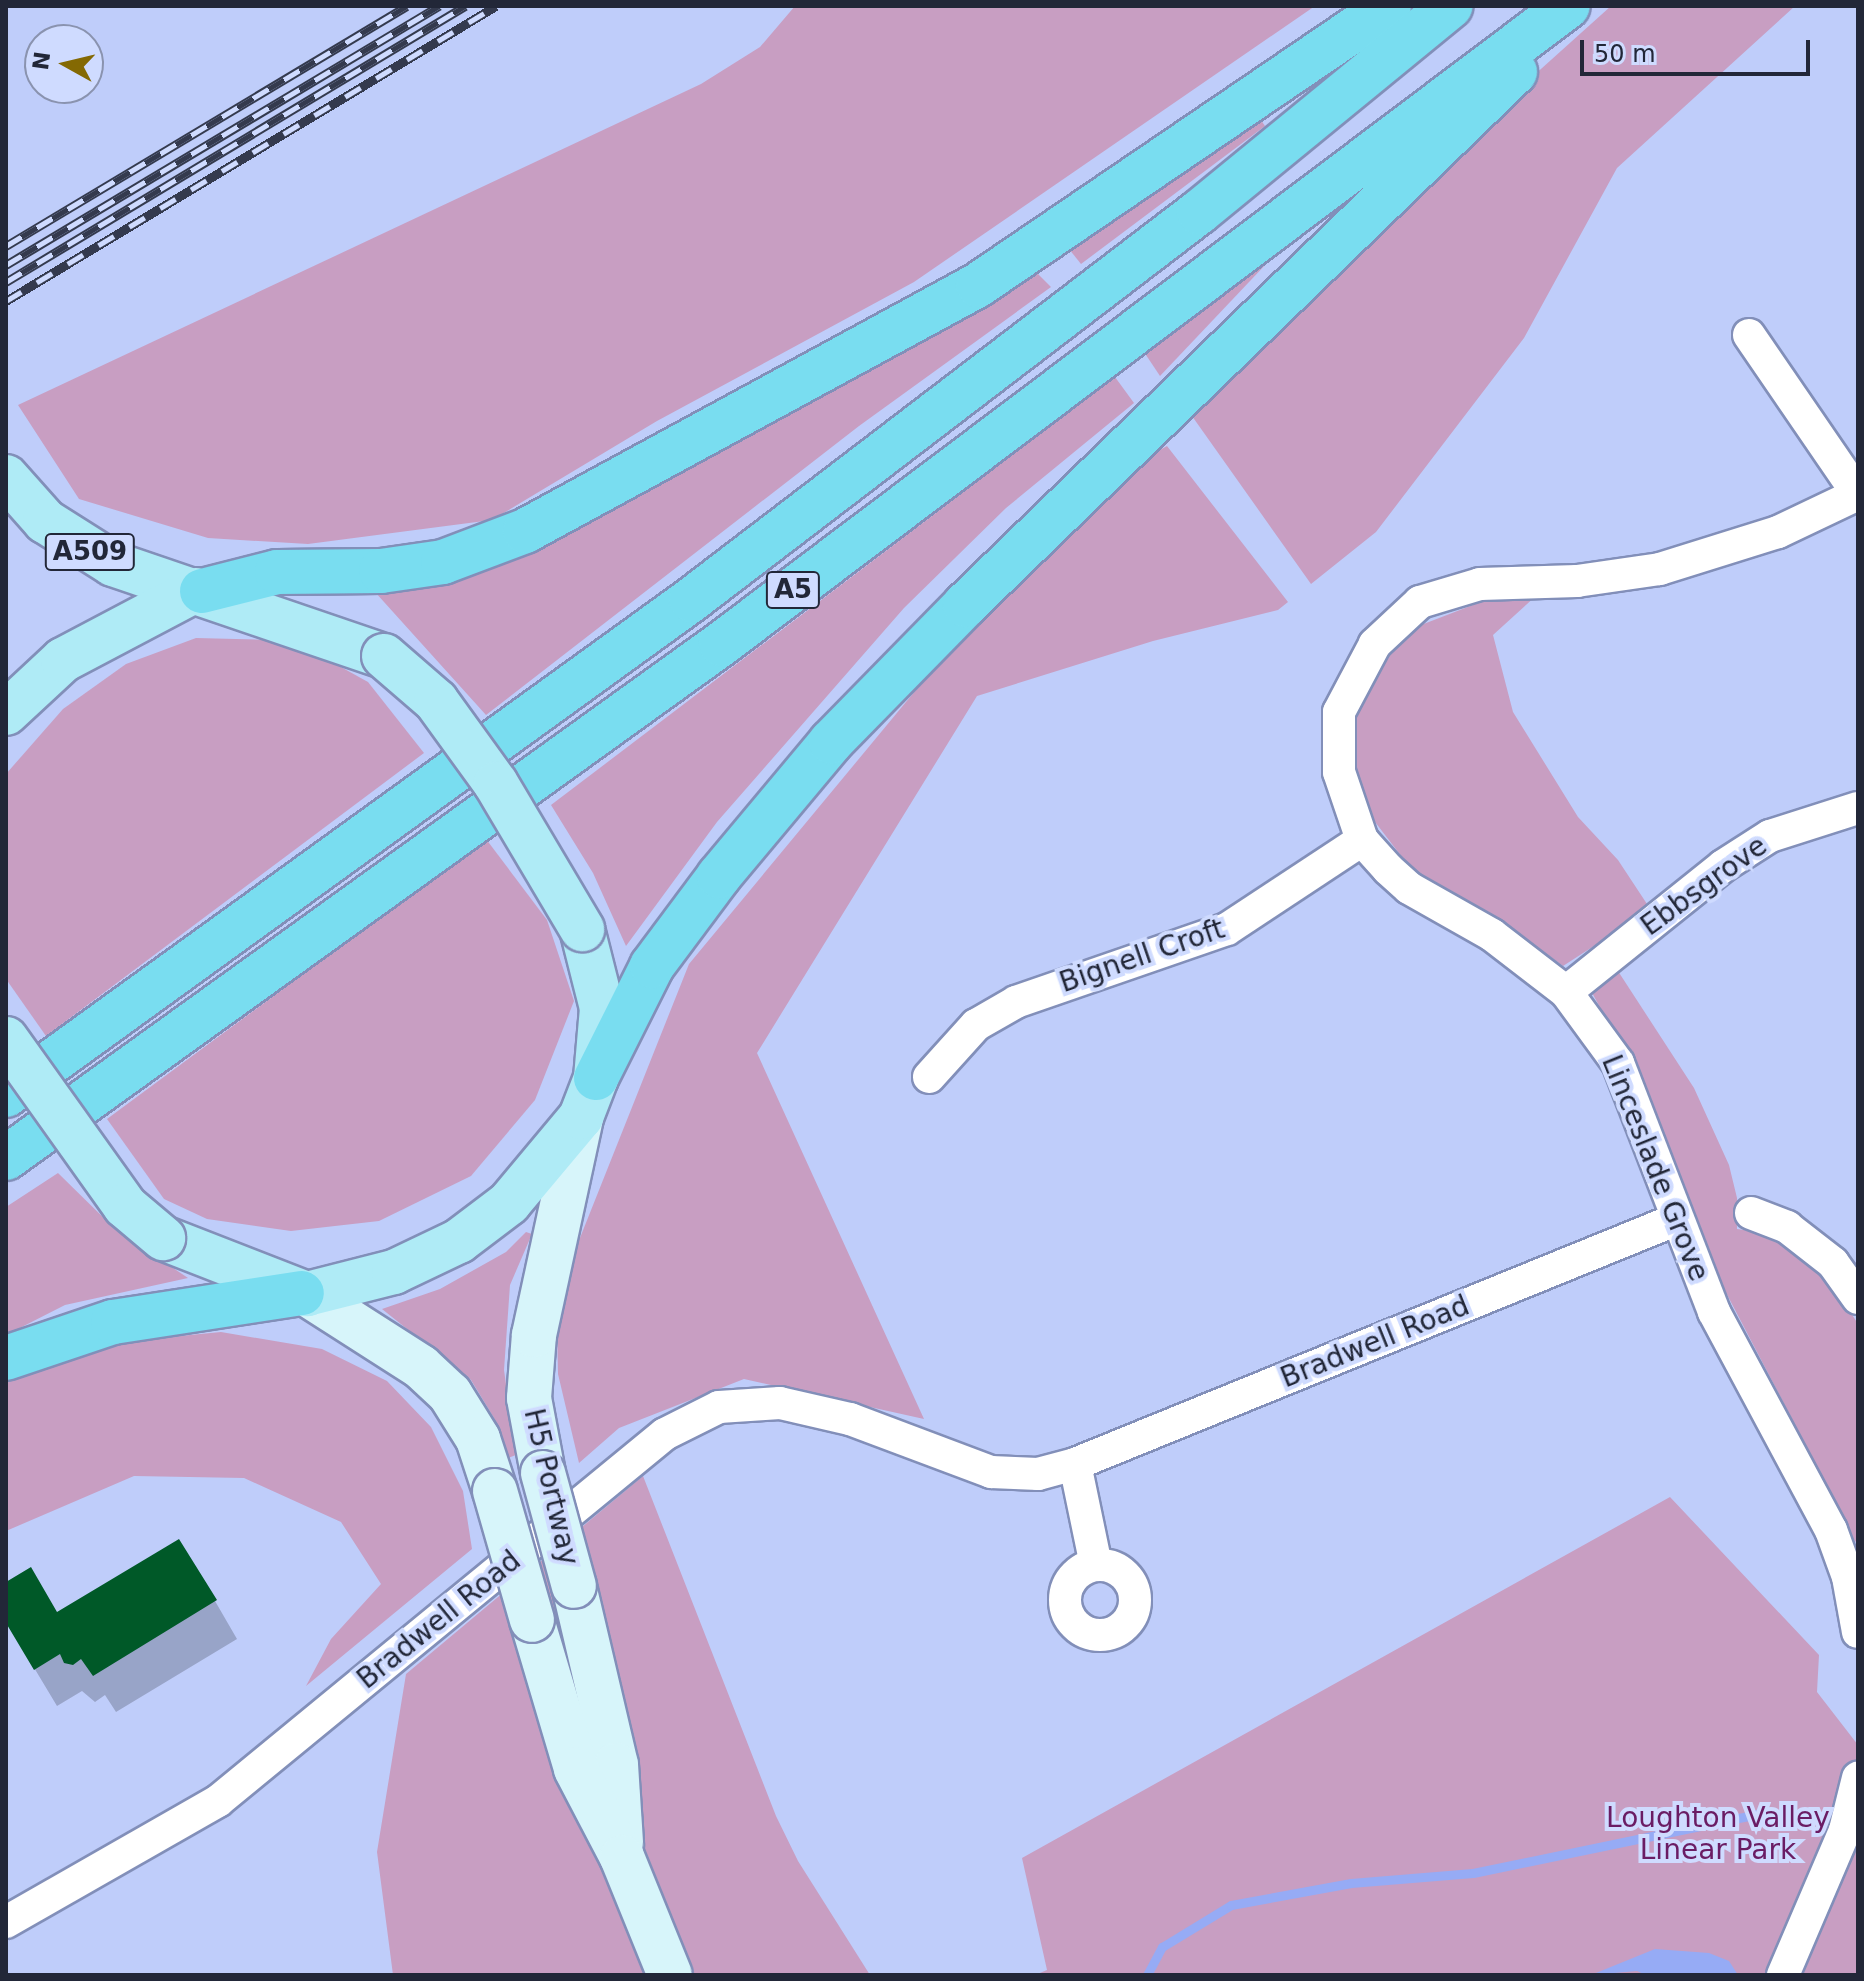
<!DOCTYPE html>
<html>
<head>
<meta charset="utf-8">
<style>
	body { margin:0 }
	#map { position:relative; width:1864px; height:1981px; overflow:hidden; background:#bfcdfa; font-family:"DejaVu Sans",sans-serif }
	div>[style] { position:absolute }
	.green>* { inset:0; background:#c89ec2 }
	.water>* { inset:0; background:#96abf5 }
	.shadow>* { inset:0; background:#0003 }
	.stream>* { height:9px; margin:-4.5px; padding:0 4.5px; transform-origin:4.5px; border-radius:4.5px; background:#96abf5 }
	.building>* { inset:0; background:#005928 }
	.roads { filter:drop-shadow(2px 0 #828fb9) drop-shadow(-2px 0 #828fb9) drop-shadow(0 2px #828fb9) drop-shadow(0 -2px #828fb9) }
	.street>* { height:32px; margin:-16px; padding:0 16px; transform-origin:16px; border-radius:16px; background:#fff }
	.street>.ring { margin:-16px; padding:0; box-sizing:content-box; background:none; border:32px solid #fff; border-radius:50% }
	.secondary>* { height:44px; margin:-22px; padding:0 22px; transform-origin:22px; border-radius:22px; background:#d7f5fa }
	.primary>* { height:44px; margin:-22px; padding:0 22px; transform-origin:22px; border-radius:22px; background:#afebf6 }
	.highway>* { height:44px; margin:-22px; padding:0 22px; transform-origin:22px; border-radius:22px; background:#79ddf0 }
	.rail>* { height:9px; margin-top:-4.5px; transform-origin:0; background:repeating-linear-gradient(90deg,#cfdbff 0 18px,#343a4e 0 36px); box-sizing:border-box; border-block:2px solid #343a4e }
	.bridges { filter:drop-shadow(2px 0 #828fb9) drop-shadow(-2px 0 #828fb9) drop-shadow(0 2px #828fb9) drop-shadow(0 -2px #828fb9) }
	.secondary-bridge>* { height:44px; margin:-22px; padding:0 22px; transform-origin:22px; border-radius:22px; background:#d7f5fa }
	.primary-bridge>* { height:44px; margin:-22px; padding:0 22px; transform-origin:22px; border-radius:22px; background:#afebf6 }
	span { translate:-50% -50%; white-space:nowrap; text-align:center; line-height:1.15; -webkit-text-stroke:8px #cfdbff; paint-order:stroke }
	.shield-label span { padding:2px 6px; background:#cfdbff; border:2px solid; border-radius:6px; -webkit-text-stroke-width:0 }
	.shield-label { font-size:26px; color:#222738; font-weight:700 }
	.street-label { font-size:28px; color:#222738 }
	.park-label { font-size:28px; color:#6a1c64 }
	.frame { position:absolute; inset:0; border:8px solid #222738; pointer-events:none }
	.north { position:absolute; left:24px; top:24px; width:80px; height:80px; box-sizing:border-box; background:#cfdbff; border:2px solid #8a93af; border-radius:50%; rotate:278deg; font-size:22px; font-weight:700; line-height:32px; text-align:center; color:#222738 }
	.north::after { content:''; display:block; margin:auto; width:28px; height:36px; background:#846903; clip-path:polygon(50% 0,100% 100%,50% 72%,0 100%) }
	.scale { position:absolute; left:1580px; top:40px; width:230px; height:36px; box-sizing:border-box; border:4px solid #222738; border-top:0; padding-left:10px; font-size:24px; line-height:28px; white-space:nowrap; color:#222738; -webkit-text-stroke:6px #cfdbff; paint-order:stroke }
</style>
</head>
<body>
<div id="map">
	<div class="green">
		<div style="clip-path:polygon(795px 6px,1315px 6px,914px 282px,657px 421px,492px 520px,308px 544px,208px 538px,79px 499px,18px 405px,701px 84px,760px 47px)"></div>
		<div style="clip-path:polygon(1611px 6px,1795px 6px,1617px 168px,1524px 338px,1376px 532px,1311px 584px,1187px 409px,1405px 191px)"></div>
		<div style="clip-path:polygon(1256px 113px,1265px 126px,1081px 264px,1065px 244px)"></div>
		<div style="clip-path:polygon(1301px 227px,1160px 376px,1144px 352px)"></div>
		<div style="clip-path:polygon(1030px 266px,1051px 287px,859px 426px,486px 715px,375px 592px,531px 546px,757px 432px)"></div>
		<div style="clip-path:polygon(1115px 377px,1134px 403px,1006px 508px,904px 608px,717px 822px,626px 946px,593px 873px,551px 805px)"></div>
		<div style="clip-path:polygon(1167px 446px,1288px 602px,1278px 610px,1153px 641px,977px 696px,757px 1053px,924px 1419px,744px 1379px,619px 1428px,579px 1463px,558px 1374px,557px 1328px,568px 1268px,689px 964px,954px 644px,1151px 455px)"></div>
		<div style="clip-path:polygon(1504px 593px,1537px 595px,1493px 635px,1513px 712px,1578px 817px,1618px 860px,1647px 904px,1614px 933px,1563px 966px,1502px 921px,1432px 885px,1405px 861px,1372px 818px,1357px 777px,1357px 712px,1369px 677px,1393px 647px,1421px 625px)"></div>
		<div style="clip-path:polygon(196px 638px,270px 640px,321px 656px,368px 682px,424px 753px,46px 1036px,6px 979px,6px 774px,63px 709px,126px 664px)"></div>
		<div style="clip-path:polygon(486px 839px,547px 920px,574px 1001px,535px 1100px,471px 1176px,379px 1221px,291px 1231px,207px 1219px,164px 1199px,107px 1119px)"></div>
		<div style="clip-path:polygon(1616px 968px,1694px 1088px,1729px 1165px,1737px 1198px,1737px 1229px,1773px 1234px,1825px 1272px,1858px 1324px,1858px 1544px,1844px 1530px,1826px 1484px,1698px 1239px,1639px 1079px,1590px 989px)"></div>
		<div style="clip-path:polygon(58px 1173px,115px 1229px,188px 1278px,65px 1305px,6px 1335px,6px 1207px)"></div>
		<div style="clip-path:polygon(526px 1232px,532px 1234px,510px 1285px,504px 1370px,516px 1455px,508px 1458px,494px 1418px,471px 1380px,382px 1309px,440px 1289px,506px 1252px)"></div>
		<div style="clip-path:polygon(221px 1332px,322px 1349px,387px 1381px,431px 1427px,463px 1491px,472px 1549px,306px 1686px,331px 1639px,381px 1584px,341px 1522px,244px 1478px,134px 1476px,6px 1531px,6px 1383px,108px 1343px)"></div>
		<div style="clip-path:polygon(643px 1476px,776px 1816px,798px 1861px,870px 1975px,393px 1975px,377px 1852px,406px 1674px)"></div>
		<div style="clip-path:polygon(1670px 1497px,1819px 1655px,1817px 1692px,1858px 1745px,1858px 1975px,1035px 1975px,1047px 1970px,1022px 1858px)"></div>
	</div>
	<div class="water">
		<div style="clip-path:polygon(1655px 1949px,1709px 1953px,1729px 1961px,1738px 1975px,1646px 1975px,1637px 1971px,1591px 1975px)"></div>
	</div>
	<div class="shadow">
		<div style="clip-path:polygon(6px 1584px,57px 1615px,215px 1601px,237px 1639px,116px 1712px,105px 1695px,95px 1702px,82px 1691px,57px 1706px,6px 1621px)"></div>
	</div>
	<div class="stream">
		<div style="left:1147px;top:1975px;width:32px;rotate:-62deg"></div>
		<div style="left:1162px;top:1947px;width:81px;rotate:-31.3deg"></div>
		<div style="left:1231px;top:1905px;width:122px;rotate:-10.4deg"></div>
		<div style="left:1351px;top:1883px;width:122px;rotate:-4.7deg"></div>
		<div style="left:1473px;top:1873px;width:296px;rotate:-11.7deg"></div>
	</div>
	<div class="building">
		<div style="clip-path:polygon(179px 1539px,217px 1600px,93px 1676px,81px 1659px,73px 1665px,64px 1663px,60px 1654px,34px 1670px,6px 1623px,6px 1582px,31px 1567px,57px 1612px)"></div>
	</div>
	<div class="roads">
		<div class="street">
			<div style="left:1749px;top:335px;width:193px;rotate:55.6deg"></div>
			<div style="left:1858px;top:494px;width:89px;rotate:154.6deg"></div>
			<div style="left:1778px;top:532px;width:124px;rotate:162.6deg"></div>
			<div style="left:1660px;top:569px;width:84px;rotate:171.8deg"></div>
			<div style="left:1577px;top:581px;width:97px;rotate:178.2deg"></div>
			<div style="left:1480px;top:584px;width:63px;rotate:163.3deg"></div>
			<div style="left:1420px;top:602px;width:62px;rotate:137deg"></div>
			<div style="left:1375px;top:644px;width:77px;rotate:117.9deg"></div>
			<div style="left:1339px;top:712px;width:60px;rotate:90deg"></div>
			<div style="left:1339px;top:772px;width:72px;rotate:71.3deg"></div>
			<div style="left:1362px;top:840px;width:39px;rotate:48deg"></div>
			<div style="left:1388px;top:869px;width:28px;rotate:42deg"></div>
			<div style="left:1409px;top:888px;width:95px;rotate:29.5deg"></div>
			<div style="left:1492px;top:935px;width:93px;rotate:37.6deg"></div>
			<div style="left:1566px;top:992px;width:88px;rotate:53.8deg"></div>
			<div style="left:1618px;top:1063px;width:267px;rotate:68.9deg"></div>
			<div style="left:1714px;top:1312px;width:247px;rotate:61.8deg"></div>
			<div style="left:1831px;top:1530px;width:50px;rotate:70.1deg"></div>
			<div style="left:1848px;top:1577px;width:56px;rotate:79.7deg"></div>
			<div style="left:1566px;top:992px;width:201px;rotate:-38.7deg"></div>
			<div style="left:1723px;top:866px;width:56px;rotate:-32.6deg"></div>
			<div style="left:1770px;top:836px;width:92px;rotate:-17.7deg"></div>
			<div style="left:929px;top:1077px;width:70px;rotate:-47.9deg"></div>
			<div style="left:976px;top:1025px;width:46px;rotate:-29.9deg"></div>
			<div style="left:1016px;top:1002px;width:223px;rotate:-19.1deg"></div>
			<div style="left:1227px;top:929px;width:162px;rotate:-33.4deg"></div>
			<div style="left:1751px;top:1213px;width:39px;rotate:21deg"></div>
			<div style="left:1787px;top:1227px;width:58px;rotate:38deg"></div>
			<div style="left:1833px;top:1263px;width:43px;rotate:54.5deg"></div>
			<div style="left:1075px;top:1464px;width:103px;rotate:78.3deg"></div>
			<div class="ring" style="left:1065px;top:1565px;width:38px;height:38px"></div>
			<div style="left:6px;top:1922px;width:244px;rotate:-29.7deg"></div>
			<div style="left:218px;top:1801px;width:578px;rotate:-39.39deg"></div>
			<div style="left:665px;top:1434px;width:60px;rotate:-26.6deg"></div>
			<div style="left:719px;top:1407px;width:61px;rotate:-3.8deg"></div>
			<div style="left:780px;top:1403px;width:72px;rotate:12.9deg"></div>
			<div style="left:850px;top:1419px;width:151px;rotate:20.6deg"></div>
			<div style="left:991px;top:1472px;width:47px;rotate:2.4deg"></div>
			<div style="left:1038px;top:1474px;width:38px;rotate:-15deg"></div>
			<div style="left:1075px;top:1464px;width:648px;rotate:-22.13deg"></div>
			<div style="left:1783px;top:1975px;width:158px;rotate:-66.8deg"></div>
			<div style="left:1845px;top:1830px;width:54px;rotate:-76deg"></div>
		</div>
		<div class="secondary">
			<div style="left:307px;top:1294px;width:135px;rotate:32.6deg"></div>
			<div style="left:421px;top:1367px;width:40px;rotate:43deg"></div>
			<div style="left:450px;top:1394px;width:53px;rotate:58.1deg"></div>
			<div style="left:478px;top:1439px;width:55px;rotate:71.9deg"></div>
			<div style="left:543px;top:1473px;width:76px;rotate:-100.6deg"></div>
			<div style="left:529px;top:1398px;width:63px;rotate:-85.5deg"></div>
			<div style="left:534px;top:1335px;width:223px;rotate:-77.8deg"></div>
			<div style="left:574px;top:1586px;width:184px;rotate:76.8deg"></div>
			<div style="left:616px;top:1765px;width:78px;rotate:86.3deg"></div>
			<div style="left:532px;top:1620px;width:155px;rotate:73.5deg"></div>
			<div style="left:576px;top:1769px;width:99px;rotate:62.4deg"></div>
			<div style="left:622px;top:1857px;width:127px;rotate:67.9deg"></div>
		</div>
		<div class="primary">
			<div style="left:6px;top:477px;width:59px;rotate:48.4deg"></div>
			<div style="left:45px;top:521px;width:80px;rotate:32.3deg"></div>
			<div style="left:113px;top:564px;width:286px;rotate:18.8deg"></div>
			<div style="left:6px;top:713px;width:78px;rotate:-42.9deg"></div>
			<div style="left:63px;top:660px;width:150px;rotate:-27.8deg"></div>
			<div style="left:163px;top:1238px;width:155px;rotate:21.3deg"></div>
			<div style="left:307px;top:1294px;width:90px;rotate:-14.2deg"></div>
			<div style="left:394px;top:1272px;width:72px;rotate:-25.5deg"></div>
			<div style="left:459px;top:1241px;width:63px;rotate:-37.2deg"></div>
			<div style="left:509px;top:1203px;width:112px;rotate:-50.1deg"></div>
			<div style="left:581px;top:1117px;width:42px;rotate:-69deg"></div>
			<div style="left:596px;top:1078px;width:70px;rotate:-85.1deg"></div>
			<div style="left:602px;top:1008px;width:81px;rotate:-104.2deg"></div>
		</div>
		<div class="highway">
			<div style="left:202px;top:591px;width:77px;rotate:-14.2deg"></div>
			<div style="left:277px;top:572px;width:104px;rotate:-0.6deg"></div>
			<div style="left:381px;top:571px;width:63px;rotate:-8.3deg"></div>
			<div style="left:443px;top:562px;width:88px;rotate:-20.7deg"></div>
			<div style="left:525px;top:531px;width:515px;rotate:-28.5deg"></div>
			<div style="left:978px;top:285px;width:497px;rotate:-34.2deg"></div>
			<div style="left:596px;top:1078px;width:125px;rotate:-63.4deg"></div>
			<div style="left:652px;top:966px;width:112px;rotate:-53.3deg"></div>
			<div style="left:719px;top:876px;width:175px;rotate:-50.1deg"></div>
			<div style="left:831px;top:742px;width:192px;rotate:-45.6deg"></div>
			<div style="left:965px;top:605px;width:766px;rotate:-44.1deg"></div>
			<div style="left:6px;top:1095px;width:845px;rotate:-35.85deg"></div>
			<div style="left:691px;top:600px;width:639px;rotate:-37.37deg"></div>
			<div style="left:1199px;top:212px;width:325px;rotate:-39.3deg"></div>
			<div style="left:6px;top:1158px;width:881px;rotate:-35.71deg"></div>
			<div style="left:721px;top:644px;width:1060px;rotate:-36.99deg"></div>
			<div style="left:6px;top:1358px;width:113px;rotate:-18.6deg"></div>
			<div style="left:113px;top:1322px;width:191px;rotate:-8.7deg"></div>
		</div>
	</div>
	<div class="rail">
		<div style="left:6px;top:246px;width:467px;rotate:-30.9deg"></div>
		<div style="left:6px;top:265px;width:505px;rotate:-30.89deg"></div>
		<div style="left:6px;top:282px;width:536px;rotate:-31.02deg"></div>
		<div style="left:6px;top:301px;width:572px;rotate:-31.05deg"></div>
	</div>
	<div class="bridges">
		<div class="secondary-bridge">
			<div style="left:543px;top:1473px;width:117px;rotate:74.7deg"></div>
			<div style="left:495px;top:1491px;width:134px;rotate:74deg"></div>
		</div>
		<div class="primary-bridge">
			<div style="left:384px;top:656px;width:69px;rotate:40.9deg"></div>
			<div style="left:436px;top:701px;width:102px;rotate:54.1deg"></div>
			<div style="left:496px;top:784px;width:169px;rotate:59.3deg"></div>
			<div style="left:6px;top:1039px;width:205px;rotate:54.5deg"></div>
			<div style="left:125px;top:1206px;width:50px;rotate:40.1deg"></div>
		</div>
	</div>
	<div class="shield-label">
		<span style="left:90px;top:552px">A509</span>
		<span style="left:793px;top:590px">A5</span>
	</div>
	<div class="street-label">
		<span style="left:1704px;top:886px;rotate:-36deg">Ebbsgrove</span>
		<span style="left:1142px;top:956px;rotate:-19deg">Bignell Croft</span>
		<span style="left:1655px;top:1168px;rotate:68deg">Linceslade Grove</span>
		<span style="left:1375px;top:1342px;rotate:-22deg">Bradwell Road</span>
		<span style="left:551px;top:1487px;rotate:77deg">H5 Portway</span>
		<span style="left:439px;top:1620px;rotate:-39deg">Bradwell Road</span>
	</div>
	<div class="park-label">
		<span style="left:1718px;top:1834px">Loughton Valley<br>Linear Park</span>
	</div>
	<div class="frame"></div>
	<div class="north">N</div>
	<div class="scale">50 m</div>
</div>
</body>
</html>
